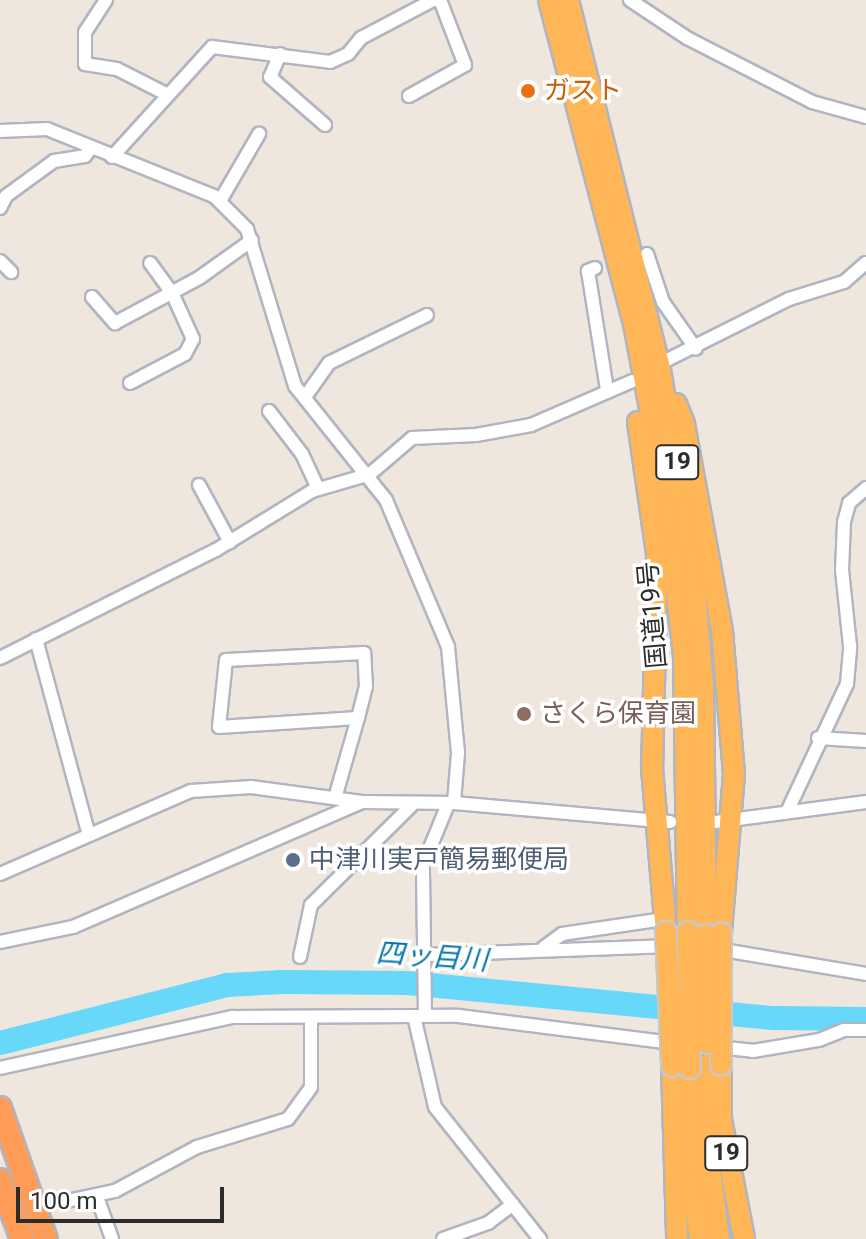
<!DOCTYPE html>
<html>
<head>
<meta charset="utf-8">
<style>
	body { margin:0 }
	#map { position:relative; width:866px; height:1239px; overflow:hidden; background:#efe7dd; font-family:Roboto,"Noto Sans JP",sans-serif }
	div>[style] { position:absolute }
	.river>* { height:24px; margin:-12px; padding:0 12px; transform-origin:12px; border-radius:12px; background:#67d7fa }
	.minor-tunnel>* { height:12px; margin-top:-6px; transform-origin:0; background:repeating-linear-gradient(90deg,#c8c2ba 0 12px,transparent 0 18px) }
	.roads { filter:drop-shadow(2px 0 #b1b4c1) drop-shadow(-2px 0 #b1b4c1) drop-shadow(0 2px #b1b4c1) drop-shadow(0 -2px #b1b4c1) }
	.minor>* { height:12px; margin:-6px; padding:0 6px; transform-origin:6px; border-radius:6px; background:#fff }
	.trunk>* { height:20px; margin:-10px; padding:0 10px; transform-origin:10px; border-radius:10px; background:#feb656 }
	.motorway>* { height:22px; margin:-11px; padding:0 11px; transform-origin:11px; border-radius:11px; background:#ff9c58 }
	.bridges { filter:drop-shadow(2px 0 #c8c8c8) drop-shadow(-2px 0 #c8c8c8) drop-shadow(0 2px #c8c8c8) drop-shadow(0 -2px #c8c8c8) }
	.trunk-bridge>* { height:20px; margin:-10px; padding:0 10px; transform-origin:10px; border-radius:10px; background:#feb656 }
	.dots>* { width:22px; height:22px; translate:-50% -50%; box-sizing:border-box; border:4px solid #fff; border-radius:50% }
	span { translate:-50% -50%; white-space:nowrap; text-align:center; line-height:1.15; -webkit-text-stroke:7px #fff; paint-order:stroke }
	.shield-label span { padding:2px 6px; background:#fff; border:2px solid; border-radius:6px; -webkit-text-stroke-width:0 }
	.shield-label { font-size:24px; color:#2c2c2c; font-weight:700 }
	.food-label { font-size:26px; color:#c56008 }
	.left { translate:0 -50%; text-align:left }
	.street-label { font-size:26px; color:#2c2c2c }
	.education-label { font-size:26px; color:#785e54 }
	.service-label { font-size:26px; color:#4e5e75 }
	.water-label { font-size:28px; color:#0076ac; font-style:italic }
	.scale { position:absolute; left:16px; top:1187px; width:208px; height:36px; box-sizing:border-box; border:4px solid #2c2c2c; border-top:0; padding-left:10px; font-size:24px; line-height:28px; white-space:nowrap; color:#2c2c2c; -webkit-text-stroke:6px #fff; paint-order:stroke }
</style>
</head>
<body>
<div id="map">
	<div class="river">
		<div style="left:0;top:1043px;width:234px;rotate:-14.3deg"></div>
		<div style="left:227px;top:985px;width:55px;rotate:-3.1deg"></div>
		<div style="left:282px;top:982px;width:126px;rotate:0.5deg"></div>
		<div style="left:408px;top:983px;width:367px;rotate:5.5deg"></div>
		<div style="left:773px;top:1018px;width:93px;rotate:0.6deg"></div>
	</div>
	<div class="minor-tunnel">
		<div style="left:7px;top:1210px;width:61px;rotate:-8.5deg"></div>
	</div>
	<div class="roads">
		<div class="minor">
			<div style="left:106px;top:0;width:38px;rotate:123deg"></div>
			<div style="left:85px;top:32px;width:32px;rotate:90deg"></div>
			<div style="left:85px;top:64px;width:32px;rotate:9deg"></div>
			<div style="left:117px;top:69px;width:57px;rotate:27deg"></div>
			<div style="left:630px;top:0;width:69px;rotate:33.7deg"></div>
			<div style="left:687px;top:38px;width:140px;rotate:27.1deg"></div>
			<div style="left:812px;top:102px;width:56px;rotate:15.5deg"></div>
			<div style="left:280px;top:54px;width:25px;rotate:113deg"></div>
			<div style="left:270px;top:77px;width:73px;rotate:41.1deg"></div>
			<div style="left:409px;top:96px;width:64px;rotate:-29deg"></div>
			<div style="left:465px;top:65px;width:70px;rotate:-111deg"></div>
			<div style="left:0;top:131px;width:47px;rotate:-2.4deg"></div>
			<div style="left:47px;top:129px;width:180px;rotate:21.9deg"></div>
			<div style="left:214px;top:196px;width:47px;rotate:45deg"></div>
			<div style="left:247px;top:229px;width:164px;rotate:73deg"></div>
			<div style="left:295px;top:386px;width:146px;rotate:51.4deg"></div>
			<div style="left:386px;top:500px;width:160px;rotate:67.1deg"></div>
			<div style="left:448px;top:647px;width:106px;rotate:84.6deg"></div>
			<div style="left:458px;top:753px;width:50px;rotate:94.6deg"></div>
			<div style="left:112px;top:157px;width:149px;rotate:-47.7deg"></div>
			<div style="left:212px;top:47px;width:119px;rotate:7.2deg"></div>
			<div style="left:330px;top:62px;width:20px;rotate:-24deg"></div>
			<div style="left:348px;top:54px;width:21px;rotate:-51deg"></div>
			<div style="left:361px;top:38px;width:81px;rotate:-27.8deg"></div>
			<div style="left:220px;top:201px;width:78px;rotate:-59.8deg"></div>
			<div style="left:0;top:208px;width:13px;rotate:-63deg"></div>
			<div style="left:6px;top:196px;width:59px;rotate:-36.1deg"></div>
			<div style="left:54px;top:161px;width:31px;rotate:-9deg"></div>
			<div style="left:85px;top:156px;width:10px;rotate:-53deg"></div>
			<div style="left:647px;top:254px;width:51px;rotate:71.6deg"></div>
			<div style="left:663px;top:302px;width:57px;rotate:54.9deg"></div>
			<div style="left:0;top:261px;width:16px;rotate:45deg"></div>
			<div style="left:595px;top:268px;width:8px;rotate:157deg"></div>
			<div style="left:588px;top:271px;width:120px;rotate:80.9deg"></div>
			<div style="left:92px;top:297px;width:35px;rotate:49deg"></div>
			<div style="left:115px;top:323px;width:95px;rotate:-28.2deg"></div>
			<div style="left:199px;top:278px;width:65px;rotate:-35.6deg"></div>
			<div style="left:659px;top:364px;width:145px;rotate:-26.6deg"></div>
			<div style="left:789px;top:299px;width:58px;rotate:-17.2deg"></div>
			<div style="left:844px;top:282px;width:29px;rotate:-41deg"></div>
			<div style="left:130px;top:383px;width:62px;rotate:-27.8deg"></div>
			<div style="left:185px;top:354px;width:17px;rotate:-62deg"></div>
			<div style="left:193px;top:339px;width:51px;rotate:-114.5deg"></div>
			<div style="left:172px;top:293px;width:37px;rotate:-126deg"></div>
			<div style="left:305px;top:397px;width:42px;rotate:-54.8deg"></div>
			<div style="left:329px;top:363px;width:109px;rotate:-26.1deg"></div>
			<div style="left:269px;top:411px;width:54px;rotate:52.5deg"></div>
			<div style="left:302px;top:454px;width:38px;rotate:65deg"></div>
			<div style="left:199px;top:485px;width:65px;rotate:61.5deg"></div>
			<div style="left:36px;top:639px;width:203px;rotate:74.9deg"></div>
			<div style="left:0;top:658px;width:241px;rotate:-26.6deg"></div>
			<div style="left:216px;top:550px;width:113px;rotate:-31.6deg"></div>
			<div style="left:312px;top:491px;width:60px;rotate:-16.3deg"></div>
			<div style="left:370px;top:474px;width:55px;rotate:-40.6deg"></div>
			<div style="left:412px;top:438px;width:64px;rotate:-2.7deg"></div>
			<div style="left:476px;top:435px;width:56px;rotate:-10.3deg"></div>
			<div style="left:531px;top:425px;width:110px;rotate:-23.5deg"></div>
			<div style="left:818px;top:738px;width:48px;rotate:3.6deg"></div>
			<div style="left:335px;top:798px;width:83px;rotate:-74deg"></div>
			<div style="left:358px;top:718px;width:32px;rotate:-76deg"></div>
			<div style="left:366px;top:687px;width:34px;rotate:-93deg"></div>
			<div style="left:364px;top:653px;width:138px;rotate:177.1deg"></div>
			<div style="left:226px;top:660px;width:67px;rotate:96deg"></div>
			<div style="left:219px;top:727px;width:139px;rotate:-3.7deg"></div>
			<div style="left:787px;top:812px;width:141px;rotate:-64.9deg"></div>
			<div style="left:847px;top:684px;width:38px;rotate:-85deg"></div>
			<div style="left:850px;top:646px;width:76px;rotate:-96deg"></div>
			<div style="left:842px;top:570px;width:48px;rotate:-87.6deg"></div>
			<div style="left:844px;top:522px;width:20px;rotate:-75deg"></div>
			<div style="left:849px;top:503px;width:23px;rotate:-41deg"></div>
			<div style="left:716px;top:822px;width:151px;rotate:-7.6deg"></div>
			<div style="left:0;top:874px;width:208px;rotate:-23.5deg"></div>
			<div style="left:191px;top:791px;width:60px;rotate:-3.8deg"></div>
			<div style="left:251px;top:787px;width:112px;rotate:7.7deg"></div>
			<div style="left:0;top:942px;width:75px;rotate:-11.6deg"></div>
			<div style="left:73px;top:927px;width:315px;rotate:-23.4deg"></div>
			<div style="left:362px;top:802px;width:92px;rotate:0.6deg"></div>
			<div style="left:454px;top:803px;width:217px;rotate:5deg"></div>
			<div style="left:543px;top:948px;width:24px;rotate:-36deg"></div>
			<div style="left:562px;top:934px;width:103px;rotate:-8.4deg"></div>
			<div style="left:717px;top:949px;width:151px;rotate:9.5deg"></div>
			<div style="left:427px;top:955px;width:244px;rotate:-2.1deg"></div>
			<div style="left:300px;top:957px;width:53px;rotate:-78.1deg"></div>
			<div style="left:311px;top:905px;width:141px;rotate:-44.7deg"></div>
			<div style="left:425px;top:1015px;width:150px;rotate:-90.8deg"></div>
			<div style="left:423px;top:865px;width:66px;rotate:-67.7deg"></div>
			<div style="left:414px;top:1016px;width:93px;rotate:77deg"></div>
			<div style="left:435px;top:1107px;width:169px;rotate:51.5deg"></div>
			<div style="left:717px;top:1047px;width:36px;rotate:6deg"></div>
			<div style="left:753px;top:1051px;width:67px;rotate:-9.5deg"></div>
			<div style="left:819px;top:1040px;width:27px;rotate:-22deg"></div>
			<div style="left:844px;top:1030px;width:22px"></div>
			<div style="left:0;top:1068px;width:238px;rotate:-12.4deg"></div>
			<div style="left:232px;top:1017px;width:227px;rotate:-0.3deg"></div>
			<div style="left:459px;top:1016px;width:217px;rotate:7.2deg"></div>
			<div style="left:97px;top:1197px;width:45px;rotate:70.3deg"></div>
			<div style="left:67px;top:1201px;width:49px;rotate:-11.8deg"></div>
			<div style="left:115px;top:1191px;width:93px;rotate:-28.2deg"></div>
			<div style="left:197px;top:1147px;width:95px;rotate:-17.1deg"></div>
			<div style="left:288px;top:1119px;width:39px;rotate:-54deg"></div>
			<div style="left:311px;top:1087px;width:67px;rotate:-90deg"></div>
			<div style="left:443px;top:1239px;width:48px;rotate:-19.6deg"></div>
			<div style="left:488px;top:1223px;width:31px;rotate:-37deg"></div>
		</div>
		<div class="trunk">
			<div style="left:549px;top:0;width:335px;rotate:75.3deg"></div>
			<div style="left:634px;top:324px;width:162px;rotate:79.3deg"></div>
			<div style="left:664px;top:483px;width:174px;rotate:83.4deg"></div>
			<div style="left:684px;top:656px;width:276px;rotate:89.2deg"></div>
			<div style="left:568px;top:0;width:375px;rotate:76deg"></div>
			<div style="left:659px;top:364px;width:199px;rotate:80.4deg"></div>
			<div style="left:692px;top:560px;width:124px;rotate:84.9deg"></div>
			<div style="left:703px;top:684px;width:251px;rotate:89.3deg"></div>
			<div style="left:676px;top:404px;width:22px;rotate:68deg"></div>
			<div style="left:684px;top:424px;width:210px;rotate:79.6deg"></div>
			<div style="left:722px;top:631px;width:144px;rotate:85.2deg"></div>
			<div style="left:734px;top:774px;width:160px;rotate:94.7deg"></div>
			<div style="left:638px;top:422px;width:133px;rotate:81.8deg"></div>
			<div style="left:657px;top:554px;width:214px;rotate:91.3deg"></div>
			<div style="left:652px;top:768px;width:165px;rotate:85.1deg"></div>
			<div style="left:708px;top:1065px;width:67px;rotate:92.6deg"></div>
			<div style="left:705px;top:1132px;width:108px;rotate:82.5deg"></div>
			<div style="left:721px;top:1065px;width:54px;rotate:90deg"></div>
			<div style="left:721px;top:1119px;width:122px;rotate:79.1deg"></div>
			<div style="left:672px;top:1066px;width:173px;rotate:88.3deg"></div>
			<div style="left:690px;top:1068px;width:115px;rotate:89deg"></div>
			<div style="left:692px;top:1183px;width:57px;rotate:81.9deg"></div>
		</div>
		<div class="motorway">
			<div style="left:0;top:1108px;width:139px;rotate:70.7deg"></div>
			<div style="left:0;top:1180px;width:63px;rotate:69.6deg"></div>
		</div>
	</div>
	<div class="bridges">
		<div class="trunk-bridge">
			<div style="left:666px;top:932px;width:134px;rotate:87.4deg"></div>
			<div style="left:688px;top:932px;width:136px;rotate:89.2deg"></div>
			<div style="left:721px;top:933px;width:132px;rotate:90deg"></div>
			<div style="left:706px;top:935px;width:108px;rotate:89.5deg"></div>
		</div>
	</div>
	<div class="dots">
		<div style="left:528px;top:91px;background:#e8710a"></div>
		<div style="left:524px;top:714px;background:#8d6e63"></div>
		<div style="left:293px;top:860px;background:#5c6f8a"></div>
	</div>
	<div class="shield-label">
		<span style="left:677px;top:462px">19</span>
		<span style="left:726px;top:1153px">19</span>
	</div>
	<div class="food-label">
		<span class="left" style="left:544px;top:91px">ガスト</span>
	</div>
	<div class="street-label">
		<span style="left:653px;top:615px;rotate:-95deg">国道19号</span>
	</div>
	<div class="education-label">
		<span class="left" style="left:540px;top:714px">さくら保育園</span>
	</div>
	<div class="service-label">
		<span class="left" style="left:309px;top:860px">中津川実戸簡易郵便局</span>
	</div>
	<div class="water-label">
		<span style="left:432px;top:957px;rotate:4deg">四ッ目川</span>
	</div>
	<div class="scale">100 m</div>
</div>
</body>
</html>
